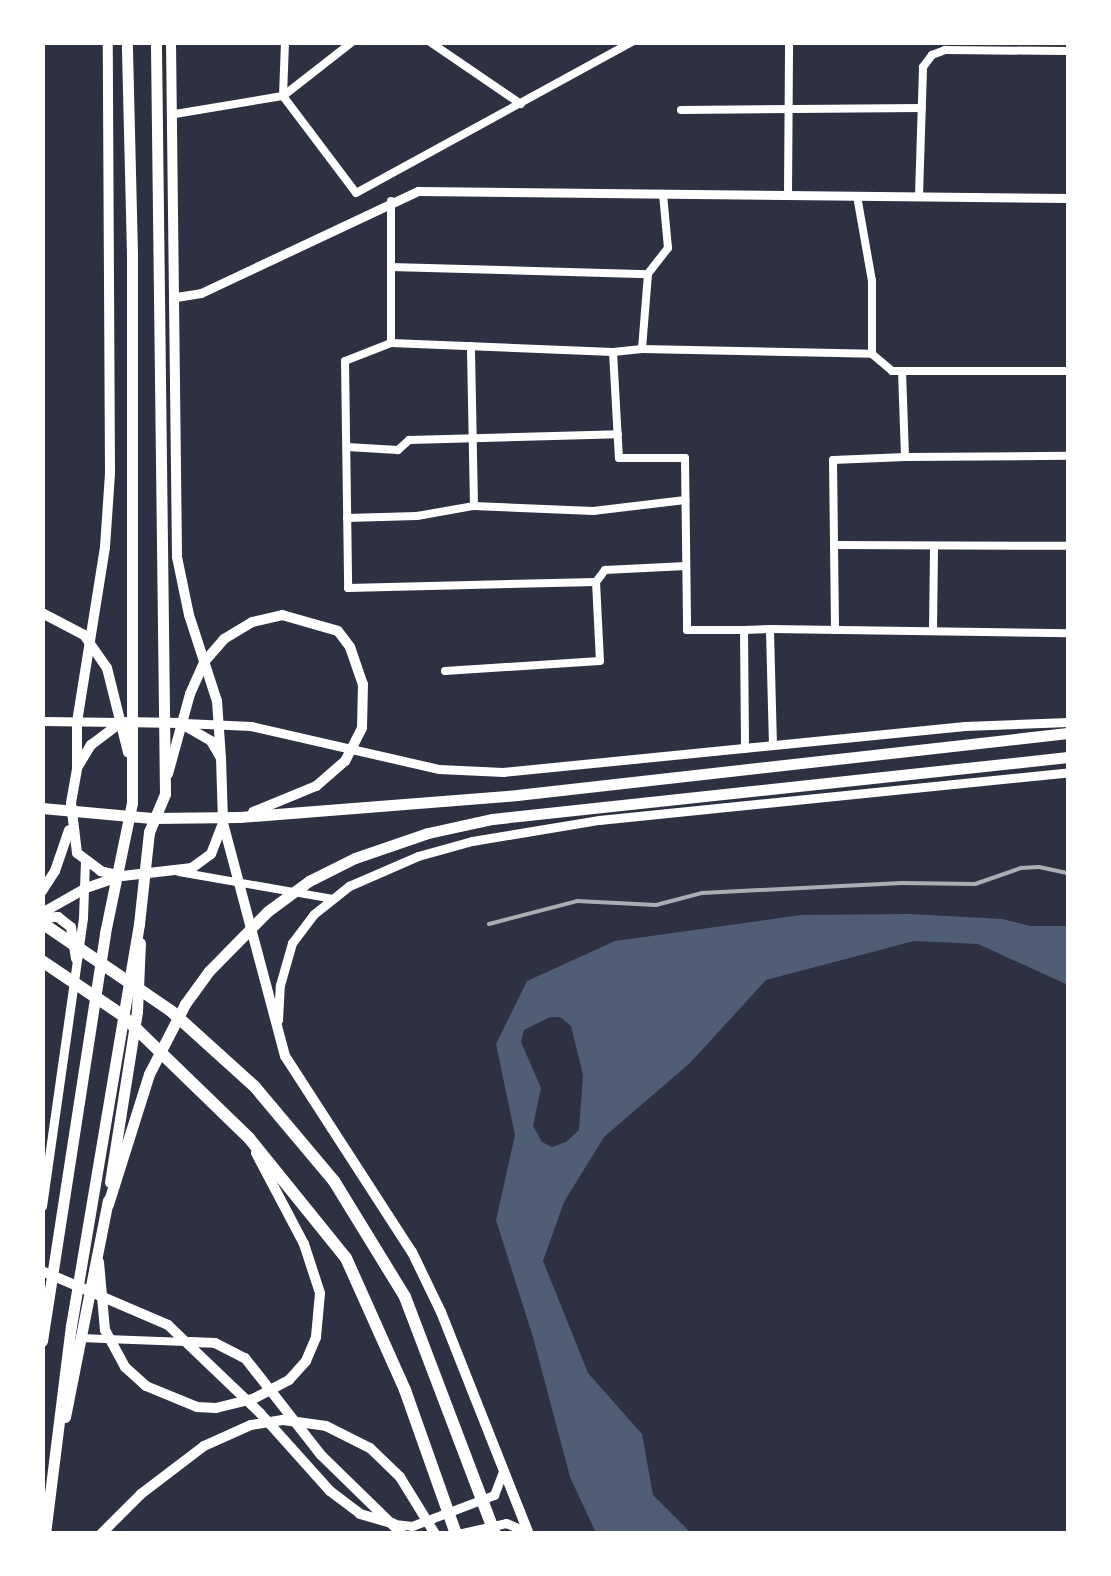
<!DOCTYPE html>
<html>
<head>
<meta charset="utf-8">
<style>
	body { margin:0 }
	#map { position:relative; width:1111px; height:1576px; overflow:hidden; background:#2d3142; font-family:"Sofia Sans Condensed",sans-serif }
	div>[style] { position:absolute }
	.water>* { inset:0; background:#4f5d75 }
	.minor>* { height:8px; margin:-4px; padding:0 4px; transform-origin:4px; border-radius:4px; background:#fff }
	.tertiary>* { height:9px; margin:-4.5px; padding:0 4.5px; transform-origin:4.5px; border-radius:4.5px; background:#fff }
	.secondary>* { height:10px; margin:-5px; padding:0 5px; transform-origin:5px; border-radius:5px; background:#fff }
	.primary>* { height:11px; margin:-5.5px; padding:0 5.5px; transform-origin:5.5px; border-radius:5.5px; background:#fff }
	.trunk>* { height:12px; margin:-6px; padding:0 6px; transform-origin:6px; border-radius:6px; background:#fff }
	.rail>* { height:4px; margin:-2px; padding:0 2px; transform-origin:2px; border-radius:2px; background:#abadb3 }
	span { translate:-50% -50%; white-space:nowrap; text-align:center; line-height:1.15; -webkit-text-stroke:8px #fff; paint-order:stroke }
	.frame { position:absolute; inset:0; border:45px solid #fff; pointer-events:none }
</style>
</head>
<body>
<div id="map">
	<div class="water">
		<div style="clip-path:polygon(evenodd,910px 914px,1003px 919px,1030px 926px,1068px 926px,1068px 985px,978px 944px,914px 941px,766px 980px,690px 1063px,604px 1137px,564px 1202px,543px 1261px,588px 1373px,642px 1434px,653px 1495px,691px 1533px,596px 1533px,570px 1477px,533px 1337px,496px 1220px,515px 1135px,496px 1044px,527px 981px,615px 941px,801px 915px,910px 914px,550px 1017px,560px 1017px,571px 1026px,583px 1075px,579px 1130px,566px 1142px,552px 1147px,542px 1142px,533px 1126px,541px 1088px,521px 1042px,524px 1030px,550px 1017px)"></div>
	</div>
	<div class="minor">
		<div style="left:285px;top:42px;width:54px;rotate:92.1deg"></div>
		<div style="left:283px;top:96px;width:121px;rotate:53deg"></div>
		<div style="left:356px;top:193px;width:315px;rotate:-28.7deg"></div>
		<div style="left:430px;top:42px;width:110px;rotate:34.3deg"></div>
		<div style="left:681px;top:110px;width:241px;rotate:-0.5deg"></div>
		<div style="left:175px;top:114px;width:109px;rotate:-9.5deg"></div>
		<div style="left:283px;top:96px;width:88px;rotate:-38deg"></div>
		<div style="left:663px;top:194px;width:54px;rotate:84.7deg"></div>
		<div style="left:668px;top:248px;width:33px;rotate:128deg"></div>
		<div style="left:648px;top:274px;width:75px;rotate:94.6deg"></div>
		<div style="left:642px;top:349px;width:29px;rotate:174deg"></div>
		<div style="left:613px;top:352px;width:106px;rotate:86.8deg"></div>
		<div style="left:619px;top:458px;width:66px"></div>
		<div style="left:685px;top:458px;width:172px;rotate:89.3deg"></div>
		<div style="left:687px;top:630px;width:57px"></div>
		<div style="left:744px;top:630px;width:119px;rotate:89.5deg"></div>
		<div style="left:788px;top:195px;width:153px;rotate:-89.6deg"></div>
		<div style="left:919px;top:196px;width:129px;rotate:-88.2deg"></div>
		<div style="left:923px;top:67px;width:15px;rotate:-53deg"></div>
		<div style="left:932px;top:55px;width:14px;rotate:-21deg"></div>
		<div style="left:945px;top:50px;width:123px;rotate:0.5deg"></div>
		<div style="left:391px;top:201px;width:142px;rotate:90deg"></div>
		<div style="left:391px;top:343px;width:49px;rotate:158.6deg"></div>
		<div style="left:345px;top:361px;width:227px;rotate:89.2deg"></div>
		<div style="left:348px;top:588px;width:248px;rotate:-1.4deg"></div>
		<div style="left:596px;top:582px;width:15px;rotate:-53deg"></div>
		<div style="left:605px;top:570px;width:81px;rotate:-2.8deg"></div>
		<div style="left:391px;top:267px;width:257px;rotate:1.6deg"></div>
		<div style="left:391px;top:343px;width:222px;rotate:2.3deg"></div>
		<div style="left:642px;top:349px;width:230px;rotate:1.2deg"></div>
		<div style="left:872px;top:354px;width:73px;rotate:-90deg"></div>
		<div style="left:872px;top:281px;width:86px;rotate:-100deg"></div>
		<div style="left:872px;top:354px;width:26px;rotate:40deg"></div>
		<div style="left:892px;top:371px;width:176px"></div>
		<div style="left:902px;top:371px;width:86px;rotate:88deg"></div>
		<div style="left:905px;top:457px;width:163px;rotate:-0.4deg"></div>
		<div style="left:347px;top:447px;width:51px;rotate:3.4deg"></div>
		<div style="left:398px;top:450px;width:15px;rotate:-42deg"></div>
		<div style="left:409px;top:440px;width:209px;rotate:-1.6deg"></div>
		<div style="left:905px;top:457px;width:72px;rotate:177.6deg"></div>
		<div style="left:833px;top:460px;width:85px;rotate:89.3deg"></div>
		<div style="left:834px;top:545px;width:234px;rotate:0.2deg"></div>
		<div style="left:474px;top:506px;width:119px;rotate:2.4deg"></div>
		<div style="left:593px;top:511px;width:93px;rotate:-6.8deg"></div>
		<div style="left:347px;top:518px;width:70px;rotate:-1.6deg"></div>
		<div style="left:417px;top:516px;width:58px;rotate:-10deg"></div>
		<div style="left:474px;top:506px;width:160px;rotate:-91.1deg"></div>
		<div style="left:834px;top:545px;width:85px;rotate:89.3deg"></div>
		<div style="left:744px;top:630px;width:26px;rotate:-2deg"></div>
		<div style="left:933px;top:631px;width:85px;rotate:-89.3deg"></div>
		<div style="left:445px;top:671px;width:155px;rotate:-3.7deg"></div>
		<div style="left:600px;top:661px;width:79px;rotate:-92.9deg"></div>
		<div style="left:773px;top:746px;width:117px;rotate:-91.5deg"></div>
		<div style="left:770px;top:629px;width:298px;rotate:0.8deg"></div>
		<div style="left:179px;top:872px;width:156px;rotate:9.9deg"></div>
		<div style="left:80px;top:1338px;width:106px;rotate:2.2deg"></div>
	</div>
	<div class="tertiary">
		<div style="left:176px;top:297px;width:25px;rotate:-9deg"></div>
		<div style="left:201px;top:293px;width:240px;rotate:-25.2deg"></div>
		<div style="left:418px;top:191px;width:650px;rotate:0.62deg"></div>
		<div style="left:42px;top:721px;width:79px;rotate:0.7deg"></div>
		<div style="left:184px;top:723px;width:67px;rotate:2.6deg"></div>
		<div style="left:251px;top:726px;width:193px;rotate:12.9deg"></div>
		<div style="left:439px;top:769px;width:64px;rotate:2.7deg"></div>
		<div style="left:503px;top:772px;width:464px;rotate:-5.7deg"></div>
		<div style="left:965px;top:726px;width:103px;rotate:-2.2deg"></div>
		<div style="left:278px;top:1020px;width:35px;rotate:-87deg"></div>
		<div style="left:280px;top:985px;width:44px;rotate:-74.1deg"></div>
		<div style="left:292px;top:943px;width:36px;rotate:-53deg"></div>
		<div style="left:314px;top:914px;width:45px;rotate:-38.7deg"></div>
		<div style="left:349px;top:886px;width:75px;rotate:-23.5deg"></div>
		<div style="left:418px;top:856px;width:56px;rotate:-15.5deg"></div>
		<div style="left:472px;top:841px;width:129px;rotate:-9.4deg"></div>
		<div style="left:599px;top:820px;width:471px;rotate:-5.8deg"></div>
		<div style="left:42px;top:1206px;width:291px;rotate:-81.9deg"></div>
		<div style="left:83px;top:918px;width:57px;rotate:-88deg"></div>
		<div style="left:394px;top:1524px;width:18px;rotate:6deg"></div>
		<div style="left:412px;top:1526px;width:88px;rotate:-20.7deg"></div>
		<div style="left:494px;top:1495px;width:26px;rotate:-69deg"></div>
		<div style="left:458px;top:1534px;width:49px;rotate:-12.9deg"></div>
		<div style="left:506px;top:1523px;width:25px;rotate:23deg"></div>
	</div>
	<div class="secondary">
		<div style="left:171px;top:42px;width:515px;rotate:89.33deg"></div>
		<div style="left:177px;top:557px;width:59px;rotate:78.3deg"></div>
		<div style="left:189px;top:615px;width:90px;rotate:72deg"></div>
		<div style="left:217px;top:701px;width:57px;rotate:86deg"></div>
		<div style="left:42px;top:613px;width:47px;rotate:27.6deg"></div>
		<div style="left:84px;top:635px;width:40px;rotate:55.1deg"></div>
		<div style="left:107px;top:668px;width:87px;rotate:76deg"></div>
		<div style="left:121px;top:722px;width:59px;rotate:1deg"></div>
		<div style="left:180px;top:723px;width:36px;rotate:30deg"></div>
		<div style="left:211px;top:741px;width:20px;rotate:60deg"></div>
		<div style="left:221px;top:758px;width:65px;rotate:88.2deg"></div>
		<div style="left:223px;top:823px;width:33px;rotate:111deg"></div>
		<div style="left:211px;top:854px;width:24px;rotate:144deg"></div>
		<div style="left:192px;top:868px;width:70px;rotate:173.5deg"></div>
		<div style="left:122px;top:876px;width:22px;rotate:-167deg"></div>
		<div style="left:101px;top:871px;width:30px;rotate:-143deg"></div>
		<div style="left:77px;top:853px;width:50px;rotate:-96.8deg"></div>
		<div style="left:71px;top:803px;width:36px;rotate:-80deg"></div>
		<div style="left:77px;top:768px;width:27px;rotate:-59deg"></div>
		<div style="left:91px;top:745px;width:38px;rotate:-37deg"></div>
		<div style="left:77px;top:768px;width:46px;rotate:-90deg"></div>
		<div style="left:77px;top:722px;width:177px;rotate:-80.9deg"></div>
		<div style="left:105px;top:547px;width:74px;rotate:-86.1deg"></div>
		<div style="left:110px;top:473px;width:431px;rotate:-90.3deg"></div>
		<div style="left:168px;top:774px;width:83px;rotate:-74.6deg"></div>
		<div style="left:190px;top:694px;width:36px;rotate:-66deg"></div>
		<div style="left:205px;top:661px;width:29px;rotate:-49deg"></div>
		<div style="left:224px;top:639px;width:33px;rotate:-31deg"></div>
		<div style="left:252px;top:622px;width:31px;rotate:-13deg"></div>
		<div style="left:282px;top:615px;width:58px;rotate:15.9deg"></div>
		<div style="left:338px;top:631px;width:20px;rotate:53deg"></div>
		<div style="left:350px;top:647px;width:39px;rotate:71deg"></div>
		<div style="left:363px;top:684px;width:44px;rotate:91.3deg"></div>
		<div style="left:362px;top:728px;width:37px;rotate:117deg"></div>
		<div style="left:345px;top:761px;width:38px;rotate:139deg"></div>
		<div style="left:316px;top:786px;width:68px;rotate:157.6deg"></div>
		<div style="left:223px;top:823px;width:241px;rotate:75.1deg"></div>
		<div style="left:285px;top:1056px;width:234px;rotate:57.1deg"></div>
		<div style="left:412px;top:1252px;width:67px;rotate:64.2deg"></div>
		<div style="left:441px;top:1312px;width:239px;rotate:68.4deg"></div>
		<div style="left:42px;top:891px;width:24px;rotate:-57deg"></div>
		<div style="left:55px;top:871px;width:43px;rotate:-71.1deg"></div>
		<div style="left:42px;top:913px;width:51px;rotate:-29.6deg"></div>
		<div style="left:86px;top:888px;width:37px;rotate:-19deg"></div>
		<div style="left:42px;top:918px;width:16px;rotate:-4deg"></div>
		<div style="left:58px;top:917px;width:16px;rotate:38deg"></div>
		<div style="left:71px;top:927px;width:32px;rotate:81deg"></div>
		<div style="left:99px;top:1262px;width:68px;rotate:85deg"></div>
		<div style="left:105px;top:1330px;width:42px;rotate:61.6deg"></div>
		<div style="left:125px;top:1367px;width:28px;rotate:42deg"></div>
		<div style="left:146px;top:1386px;width:55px;rotate:22.4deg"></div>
		<div style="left:197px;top:1407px;width:19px;rotate:3deg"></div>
		<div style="left:216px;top:1408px;width:38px;rotate:-14deg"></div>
		<div style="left:253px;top:1399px;width:41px;rotate:-27.8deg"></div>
		<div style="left:289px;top:1380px;width:25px;rotate:-48deg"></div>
		<div style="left:306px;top:1361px;width:26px;rotate:-67deg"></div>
		<div style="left:316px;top:1337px;width:44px;rotate:-84.8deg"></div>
		<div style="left:320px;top:1293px;width:52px;rotate:-108.1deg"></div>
		<div style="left:304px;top:1244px;width:103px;rotate:-117.8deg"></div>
		<div style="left:42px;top:1271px;width:137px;rotate:23.2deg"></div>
		<div style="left:168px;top:1325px;width:127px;rotate:43.7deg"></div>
		<div style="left:260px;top:1413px;width:105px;rotate:48.1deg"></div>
		<div style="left:330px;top:1491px;width:38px;rotate:37deg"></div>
		<div style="left:360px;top:1514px;width:35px;rotate:16deg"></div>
		<div style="left:190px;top:1342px;width:25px;rotate:2deg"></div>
		<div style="left:215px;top:1343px;width:34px;rotate:27deg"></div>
		<div style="left:245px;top:1358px;width:123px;rotate:51.9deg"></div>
		<div style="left:321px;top:1455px;width:113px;rotate:44.3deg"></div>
		<div style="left:101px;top:1534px;width:57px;rotate:-45deg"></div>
		<div style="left:141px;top:1494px;width:79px;rotate:-37.3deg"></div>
		<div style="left:204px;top:1446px;width:51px;rotate:-24.1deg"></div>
		<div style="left:251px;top:1425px;width:32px;rotate:-9deg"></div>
		<div style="left:283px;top:1420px;width:43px;rotate:7.9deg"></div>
		<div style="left:326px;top:1426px;width:49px;rotate:26.6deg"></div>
		<div style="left:370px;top:1448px;width:42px;rotate:44deg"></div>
		<div style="left:400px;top:1477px;width:67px;rotate:58.4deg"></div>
	</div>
	<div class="primary">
		<div style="left:42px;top:808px;width:110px;rotate:5.2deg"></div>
		<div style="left:152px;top:818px;width:87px;rotate:-0.7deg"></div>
		<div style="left:239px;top:817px;width:279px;rotate:-4.5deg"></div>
		<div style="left:517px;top:795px;width:554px;rotate:-6.42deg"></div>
		<div style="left:110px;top:1182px;width:173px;rotate:-81deg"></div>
		<div style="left:137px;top:1011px;width:68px;rotate:-87.5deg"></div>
		<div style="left:108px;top:1204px;width:136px;rotate:-72.5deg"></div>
		<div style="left:149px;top:1074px;width:79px;rotate:-62.8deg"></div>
		<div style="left:185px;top:1004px;width:41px;rotate:-54deg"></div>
		<div style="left:209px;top:971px;width:84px;rotate:-45.5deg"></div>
		<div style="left:268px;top:911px;width:51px;rotate:-36.2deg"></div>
		<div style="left:309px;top:881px;width:51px;rotate:-26.6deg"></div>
		<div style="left:355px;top:858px;width:77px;rotate:-18.9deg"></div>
		<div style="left:428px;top:833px;width:66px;rotate:-12.3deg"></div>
		<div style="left:492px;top:819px;width:579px;rotate:-6.14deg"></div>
		<div style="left:42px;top:1341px;width:413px;rotate:-81.2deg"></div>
		<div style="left:105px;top:933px;width:133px;rotate:-78.3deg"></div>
		<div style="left:132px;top:803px;width:549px;rotate:-90deg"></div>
		<div style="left:132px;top:254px;width:212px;rotate:-91.4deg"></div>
		<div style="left:65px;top:1417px;width:221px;rotate:-78.8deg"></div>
		<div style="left:45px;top:1534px;width:210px;rotate:-82.9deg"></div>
		<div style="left:71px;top:1326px;width:408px;rotate:-80.4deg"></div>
		<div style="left:139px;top:924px;width:93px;rotate:-83.8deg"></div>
		<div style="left:149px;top:832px;width:41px;rotate:-67.2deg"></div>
		<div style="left:165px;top:794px;width:752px;rotate:-90.69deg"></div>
	</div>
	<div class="trunk">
		<div style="left:42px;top:923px;width:156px;rotate:34.3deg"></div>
		<div style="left:171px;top:1011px;width:113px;rotate:42.1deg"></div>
		<div style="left:255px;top:1087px;width:123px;rotate:50deg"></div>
		<div style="left:334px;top:1181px;width:136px;rotate:58.5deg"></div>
		<div style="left:405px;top:1297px;width:254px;rotate:69.2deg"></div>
		<div style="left:42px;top:961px;width:97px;rotate:34deg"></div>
		<div style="left:122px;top:1015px;width:177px;rotate:44.1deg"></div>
		<div style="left:249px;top:1138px;width:154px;rotate:51.1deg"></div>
		<div style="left:346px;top:1258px;width:145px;rotate:65.9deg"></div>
		<div style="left:405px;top:1390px;width:153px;rotate:70.5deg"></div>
	</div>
	<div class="rail">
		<div style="left:489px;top:924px;width:91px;rotate:-14.6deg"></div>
		<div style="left:577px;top:901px;width:79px;rotate:2.9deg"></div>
		<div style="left:656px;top:905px;width:48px;rotate:-14.6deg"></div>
		<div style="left:702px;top:893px;width:200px;rotate:-2.9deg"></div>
		<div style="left:902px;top:883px;width:73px;rotate:0.8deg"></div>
		<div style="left:975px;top:884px;width:49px;rotate:-19.2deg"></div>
		<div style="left:1021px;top:868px;width:18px;rotate:-3deg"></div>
		<div style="left:1039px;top:867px;width:30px;rotate:12deg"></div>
	</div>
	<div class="frame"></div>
</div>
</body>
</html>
